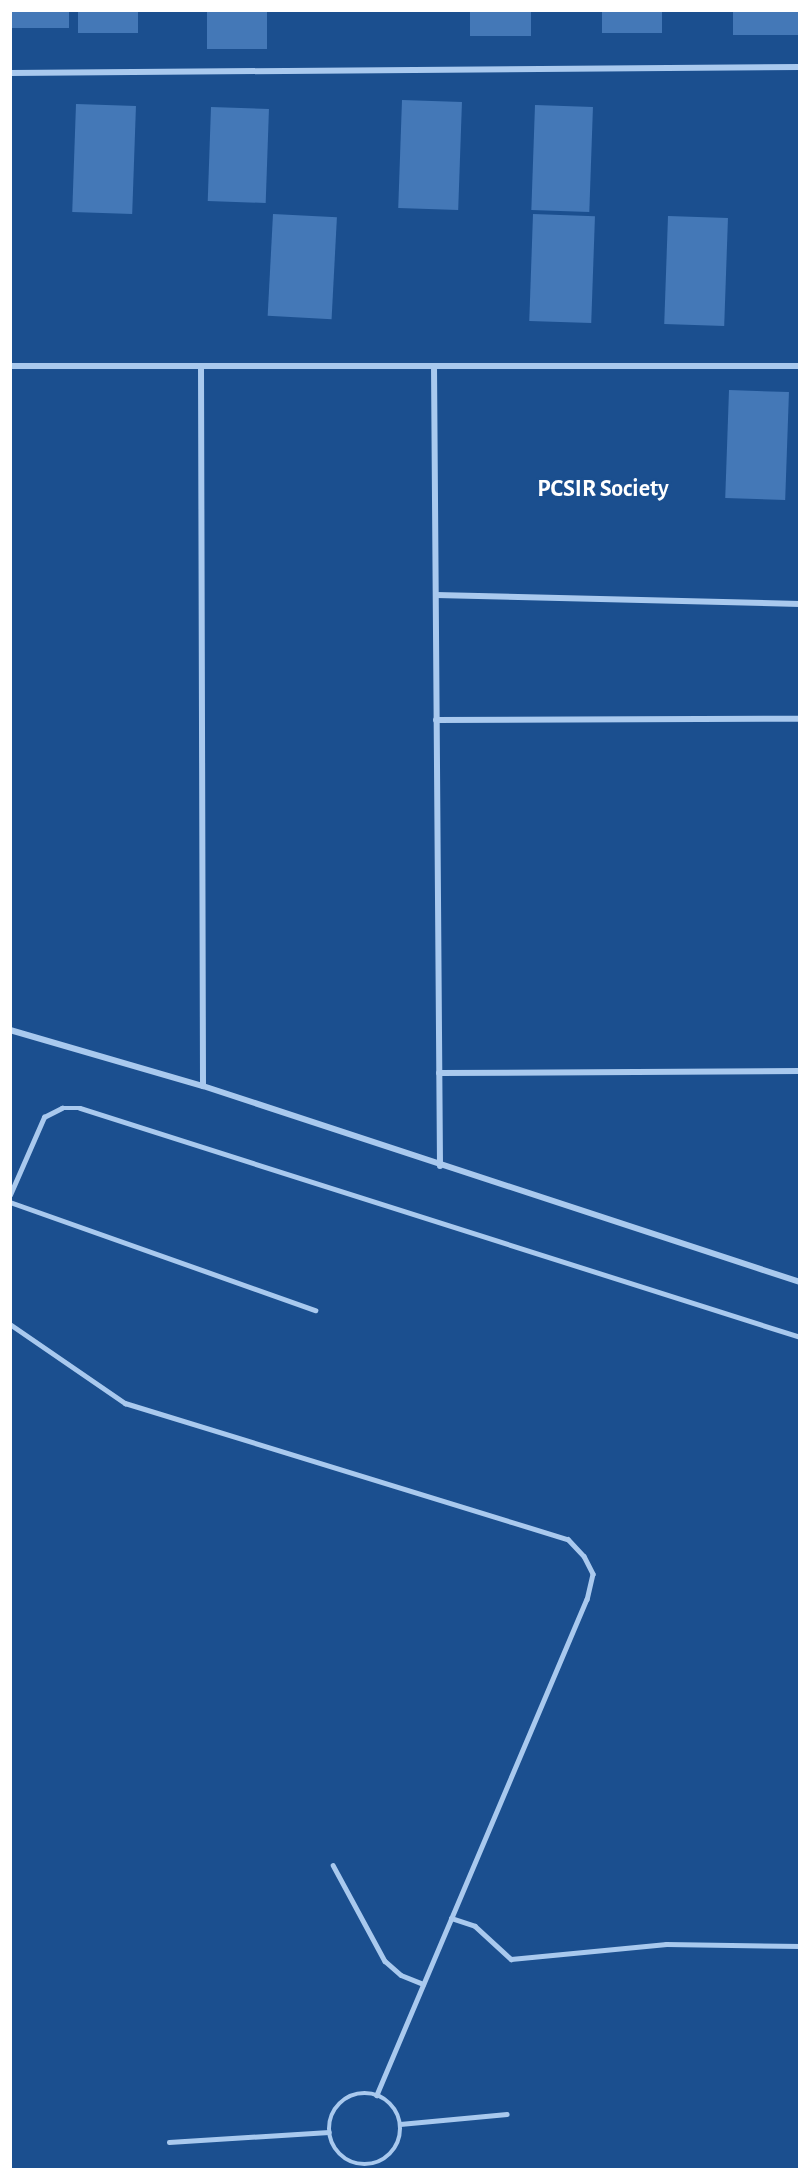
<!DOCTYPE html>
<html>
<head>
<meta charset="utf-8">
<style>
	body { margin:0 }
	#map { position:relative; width:810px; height:2180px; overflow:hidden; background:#1b4f8f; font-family:"Alegreya Sans",sans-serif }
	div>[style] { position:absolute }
	.building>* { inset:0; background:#4478b7; transform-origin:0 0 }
	.lane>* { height:4.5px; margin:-2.25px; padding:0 2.25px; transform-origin:2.25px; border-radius:2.25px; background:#a9c9ee }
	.lane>.ring { margin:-2.25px; padding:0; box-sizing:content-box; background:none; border:4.5px solid #a9c9ee; border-radius:50% }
	.street>* { height:6px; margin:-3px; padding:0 3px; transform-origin:3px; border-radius:3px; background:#a9c9ee }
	span { translate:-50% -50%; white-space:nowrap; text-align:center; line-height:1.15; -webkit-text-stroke:5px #1b4f8f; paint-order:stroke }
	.neighbourhood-label { font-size:24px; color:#fff; font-weight:700 }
	.frame { position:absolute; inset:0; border:12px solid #fff; pointer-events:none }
</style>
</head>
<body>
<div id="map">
	<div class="building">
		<div style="left:10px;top:10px;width:59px;height:18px"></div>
		<div style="left:78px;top:10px;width:60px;height:23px"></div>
		<div style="left:207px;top:10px;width:60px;height:39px"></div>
		<div style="left:470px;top:10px;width:61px;height:26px"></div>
		<div style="left:602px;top:10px;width:60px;height:23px"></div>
		<div style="left:733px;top:10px;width:67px;height:25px"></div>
		<div style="left:402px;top:100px;width:60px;height:108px;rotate:2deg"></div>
		<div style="left:76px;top:104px;width:60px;height:108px;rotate:2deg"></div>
		<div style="left:535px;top:105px;width:58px;height:105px;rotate:2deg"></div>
		<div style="left:211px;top:107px;width:58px;height:94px;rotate:2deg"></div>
		<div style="left:273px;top:214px;width:64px;height:102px;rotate:3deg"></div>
		<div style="left:533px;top:214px;width:62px;height:107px;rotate:2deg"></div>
		<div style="left:668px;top:216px;width:60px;height:108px;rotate:2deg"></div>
		<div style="left:729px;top:390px;width:60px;height:108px;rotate:2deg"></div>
	</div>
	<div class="lane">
		<div style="left:10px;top:1195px;width:85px;rotate:-66.4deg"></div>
		<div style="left:44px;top:1117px;width:20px;rotate:-27deg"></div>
		<div style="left:62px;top:1108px;width:18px"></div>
		<div style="left:80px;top:1108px;width:756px;rotate:17.64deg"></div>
		<div style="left:10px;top:1202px;width:324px;rotate:19.5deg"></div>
		<div style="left:10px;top:1324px;width:140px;rotate:34.5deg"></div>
		<div style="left:125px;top:1403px;width:463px;rotate:17.1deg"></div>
		<div style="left:568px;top:1539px;width:23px;rotate:47deg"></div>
		<div style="left:584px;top:1556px;width:20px;rotate:63deg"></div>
		<div style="left:593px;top:1574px;width:26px;rotate:103deg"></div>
		<div style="left:587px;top:1599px;width:539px;rotate:112.95deg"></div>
		<div style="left:333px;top:1865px;width:109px;rotate:61.6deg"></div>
		<div style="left:385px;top:1961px;width:21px;rotate:41deg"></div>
		<div style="left:401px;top:1975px;width:24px;rotate:22deg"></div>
		<div style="left:451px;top:1918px;width:25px;rotate:18deg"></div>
		<div style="left:475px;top:1926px;width:49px;rotate:42.5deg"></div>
		<div style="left:511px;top:1959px;width:156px;rotate:-5.5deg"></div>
		<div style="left:666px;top:1944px;width:134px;rotate:0.9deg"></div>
		<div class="ring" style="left:329px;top:2093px;width:67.5px;height:67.5px"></div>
		<div style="left:400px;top:2124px;width:107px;rotate:-5.3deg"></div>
		<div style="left:169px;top:2142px;width:160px;rotate:-3.6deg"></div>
	</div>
	<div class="street">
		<div style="left:10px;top:73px;width:790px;rotate:-0.44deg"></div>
		<div style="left:10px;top:366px;width:790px"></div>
		<div style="left:201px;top:366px;width:720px;rotate:89.84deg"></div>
		<div style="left:434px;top:366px;width:800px;rotate:89.57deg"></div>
		<div style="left:436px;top:595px;width:364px;rotate:1.4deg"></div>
		<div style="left:436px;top:720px;width:364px;rotate:-0.2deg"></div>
		<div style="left:10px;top:1030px;width:201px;rotate:16.2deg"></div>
		<div style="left:203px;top:1086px;width:628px;rotate:18.18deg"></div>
		<div style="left:439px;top:1073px;width:361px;rotate:-0.3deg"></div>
	</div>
	<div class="neighbourhood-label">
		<span style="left:603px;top:490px">PCSIR Society</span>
	</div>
	<div class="frame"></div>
</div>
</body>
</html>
